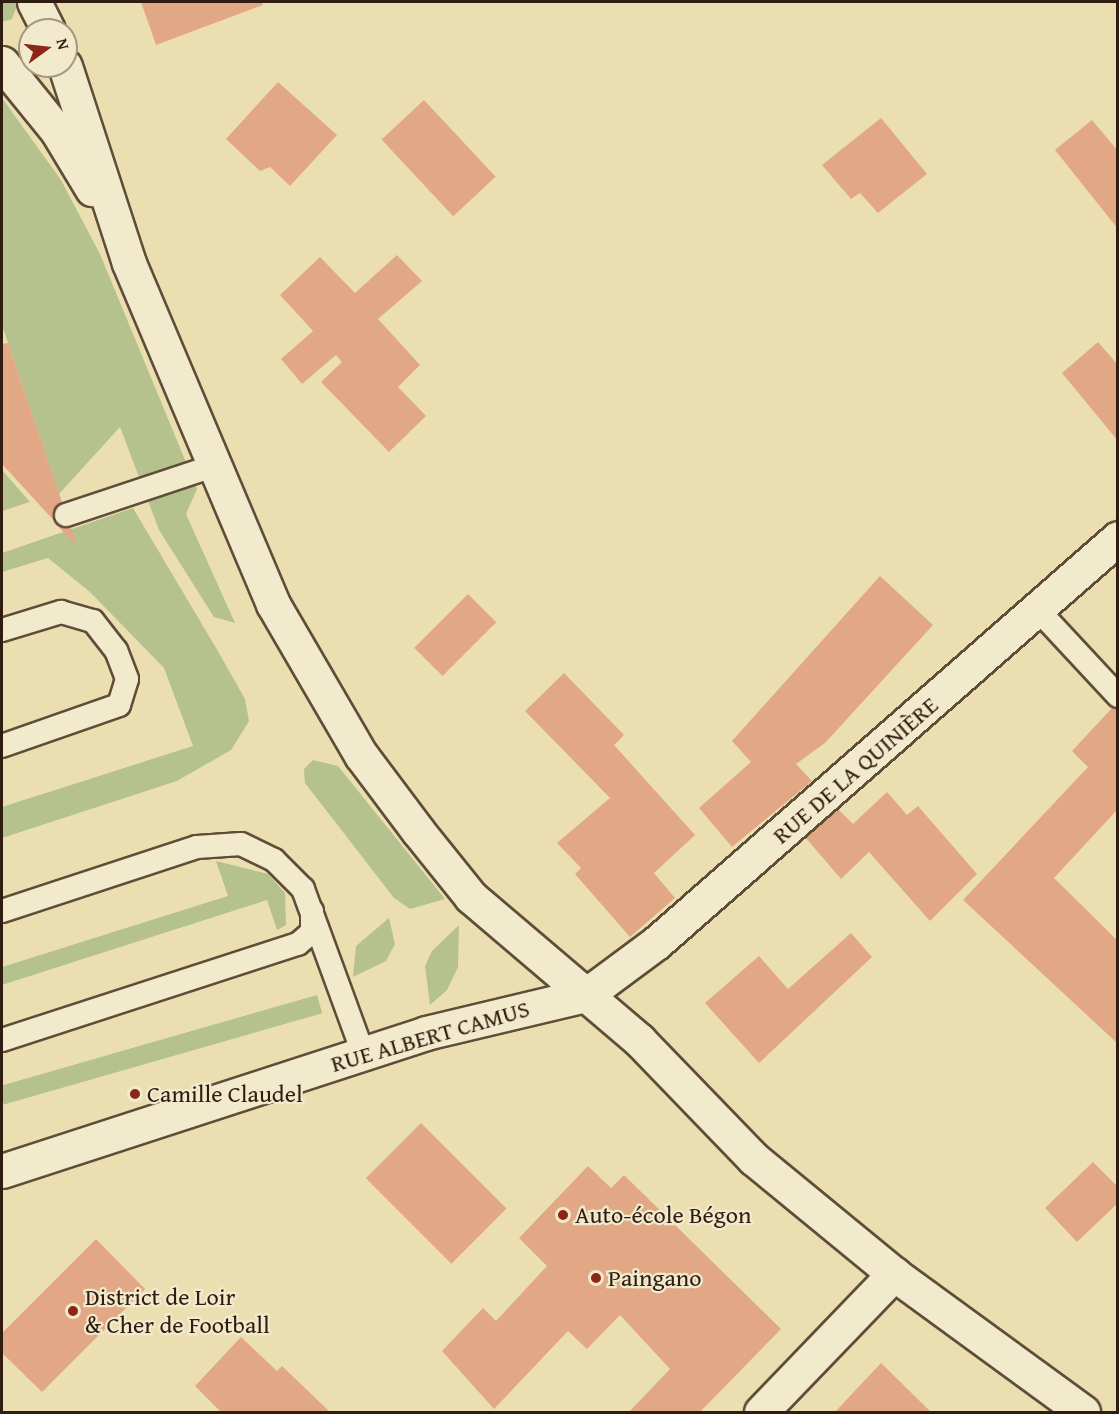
<!DOCTYPE html>
<html>
<head>
<meta charset="utf-8">
<style>
	body { margin:0 }
	#map { position:relative; width:1119px; height:1414px; overflow:hidden; background:#ebdfb2; font-family:"Gentium Book Plus",serif }
	div>[style] { position:absolute }
	.green>* { inset:0; background:#b5c28e; transform-origin:0 0 }
	.building>* { inset:0; background:#e2a886; transform-origin:0 0 }
	.roads { filter:drop-shadow(2px 0 #5f4d38) drop-shadow(-2px 0 #5f4d38) drop-shadow(0 2px #5f4d38) drop-shadow(0 -2px #5f4d38) }
	.service>* { height:22px; margin:-11px; padding:0 11px; transform-origin:11px; border-radius:11px; background:#f2eacd }
	.minor>* { height:33px; margin:-16.5px; padding:0 16.5px; transform-origin:16.5px; border-radius:16.5px; background:#f2eacd }
	.tertiary>* { height:33px; margin:-16.5px; padding:0 16.5px; transform-origin:16.5px; border-radius:16.5px; background:#f2eacd }
	.dots>* { width:16px; height:16px; translate:-50% -50%; box-sizing:border-box; border:3px solid #f2eacd; border-radius:50% }
	span { translate:-50% -50%; white-space:nowrap; text-align:center; line-height:1.15; -webkit-text-stroke:4.5px #f2eacd; paint-order:stroke }
	.street-label { font-size:24px; color:#301c10 }
	.poi-label { font-size:24px; color:#301c10 }
	.left { translate:0 -50%; text-align:left }
	.frame { position:absolute; inset:0; border:3px solid #301c10; pointer-events:none }
	.north { position:absolute; left:18px; top:18px; width:60px; height:60px; box-sizing:border-box; background:#f2eacd; border:2px solid #a49881; border-radius:50%; rotate:75deg; font-size:16px; font-weight:700; line-height:24px; text-align:center; color:#301c10 }
	.north::after { content:''; display:block; margin:auto; width:21px; height:27px; background:#8f2418; clip-path:polygon(50% 0,100% 100%,50% 72%,0 100%) }
</style>
</head>
<body>
<div id="map">
	<div class="green">
		<div style="clip-path:polygon(2px 2px,18px 3px,12px 19px,2px 22px)"></div>
		<div style="clip-path:polygon(2px 98px,61px 180px,100px 254px,197px 489px,186px 514px,235px 623px,214px 617px,159px 530px,120px 427px,59px 494px,2px 325px)"></div>
		<div style="clip-path:polygon(2px 470px,30px 502px,2px 511px)"></div>
		<div style="clip-path:polygon(133px 508px,219px 653px,245px 699px,249px 721px,231px 750px,177px 781px,2px 838px,2px 807px,193px 746px,164px 668px,90px 592px,48px 558px,2px 572px,2px 553px)"></div>
		<div style="clip-path:polygon(313px 760px,338px 766px,445px 899px,410px 909px,394px 898px,305px 783px,304px 769px)"></div>
		<div style="clip-path:polygon(216px 861px,268px 874px,285px 893px,286px 925px,277px 930px,267px 900px,2px 985px,2px 967px,228px 896px)"></div>
		<div style="clip-path:polygon(389px 918px,395px 944px,386px 961px,353px 977px,356px 946px)"></div>
		<div style="clip-path:polygon(459px 925px,458px 967px,447px 990px,430px 1005px,425px 966px,432px 951px)"></div>
		<div style="left:317px;top:995px;width:19px;height:331px;rotate:74deg"></div>
	</div>
	<div class="building">
		<div style="clip-path:polygon(141px 2px,262px 2px,263px 5px,156px 45px)"></div>
		<div style="clip-path:polygon(278px 82px,337px 135px,290px 186px,270px 167px,260px 171px,226px 139px)"></div>
		<div style="left:424px;top:100px;width:105px;height:58px;rotate:47deg"></div>
		<div style="clip-path:polygon(881px 118px,927px 174px,878px 213px,860px 193px,851px 199px,822px 165px)"></div>
		<div style="clip-path:polygon(1092px 120px,1118px 151px,1118px 229px,1055px 150px)"></div>
		<div style="clip-path:polygon(397px 255px,422px 281px,378px 319px,420px 365px,398px 387px,426px 416px,389px 452px,321px 382px,342px 362px,336px 355px,302px 384px,281px 359px,313px 331px,280px 295px,320px 257px,355px 293px)"></div>
		<div style="clip-path:polygon(1098px 342px,1118px 365px,1118px 441px,1062px 373px)"></div>
		<div style="clip-path:polygon(8px 343px,62px 502px,53px 512px,56px 523px,2px 464px,2px 344px)"></div>
		<div style="clip-path:polygon(58px 526px,71px 528px,77px 547px)"></div>
		<div style="clip-path:polygon(880px 576px,933px 625px,825px 743px,796px 764px,812px 781px,732px 847px,699px 808px,751px 762px,732px 741px)"></div>
		<div style="left:468px;top:594px;width:40px;height:76px;rotate:45deg"></div>
		<div style="clip-path:polygon(564px 673px,624px 735px,614px 745px,695px 835px,654px 873px,675px 898px,630px 937px,575px 874px,581px 868px,557px 843px,610px 798px,525px 711px)"></div>
		<div style="clip-path:polygon(1112px 708px,1118px 709px,1118px 809px,1054px 878px,1118px 941px,1118px 1044px,963px 900px,1088px 767px,1072px 751px)"></div>
		<div style="clip-path:polygon(887px 792px,907px 815px,918px 806px,977px 874px,930px 921px,869px 852px,841px 879px,805px 837px,838px 809px,853px 824px)"></div>
		<div style="clip-path:polygon(851px 933px,872px 957px,759px 1063px,705px 1003px,759px 956px,788px 989px)"></div>
		<div style="left:421px;top:1123px;width:121px;height:78px;rotate:45deg"></div>
		<div style="clip-path:polygon(1093px 1162px,1118px 1187px,1118px 1203px,1077px 1242px,1045px 1208px)"></div>
		<div style="clip-path:polygon(588px 1166px,611px 1188px,624px 1175px,781px 1329px,699px 1413px,628px 1413px,670px 1369px,620px 1315px,587px 1349px,568px 1331px,494px 1409px,442px 1351px,483px 1308px,496px 1321px,547px 1266px,519px 1238px)"></div>
		<div style="clip-path:polygon(96px 1239px,145px 1289px,42px 1392px,2px 1353px,2px 1333px)"></div>
		<div style="clip-path:polygon(241px 1337px,277px 1371px,282px 1366px,331px 1413px,222px 1413px,195px 1386px)"></div>
		<div style="clip-path:polygon(881px 1363px,932px 1413px,834px 1413px)"></div>
	</div>
	<div class="roads">
		<div class="service">
			<div style="left:66px;top:515px;width:155px;rotate:-18.4deg"></div>
			<div style="left:1039px;top:611px;width:116px;rotate:47.1deg"></div>
			<div style="left:2px;top:630px;width:62px;rotate:-17deg"></div>
			<div style="left:61px;top:612px;width:33px;rotate:16deg"></div>
			<div style="left:93px;top:621px;width:37px;rotate:52deg"></div>
			<div style="left:116px;top:650px;width:31px;rotate:69deg"></div>
			<div style="left:127px;top:679px;width:27px;rotate:107deg"></div>
			<div style="left:119px;top:705px;width:124px;rotate:160.7deg"></div>
			<div style="left:2px;top:911px;width:205px;rotate:-18.2deg"></div>
			<div style="left:197px;top:847px;width:44px;rotate:-3.9deg"></div>
			<div style="left:241px;top:844px;width:37px;rotate:26deg"></div>
			<div style="left:274px;top:860px;width:41px;rotate:45deg"></div>
			<div style="left:303px;top:889px;width:175px;rotate:69.9deg"></div>
			<div style="left:2px;top:1040px;width:311px;rotate:-18deg"></div>
			<div style="left:298px;top:944px;width:18px;rotate:-41deg"></div>
			<div style="left:312px;top:932px;width:21px;rotate:-90deg"></div>
		</div>
		<div class="minor">
			<div style="left:2px;top:1171px;width:446px;rotate:-18deg"></div>
			<div style="left:426px;top:1033px;width:164px;rotate:-13.4deg"></div>
			<div style="left:761px;top:1412px;width:192px;rotate:-46.1deg"></div>
		</div>
		<div class="tertiary">
			<div style="left:34px;top:2px;width:31px;rotate:63deg"></div>
			<div style="left:2px;top:63px;width:87px;rotate:51deg"></div>
			<div style="left:57px;top:131px;width:68px;rotate:58.9deg"></div>
			<div style="left:65px;top:66px;width:207px;rotate:72deg"></div>
			<div style="left:129px;top:263px;width:370px;rotate:67.1deg"></div>
			<div style="left:273px;top:604px;width:175px;rotate:59.8deg"></div>
			<div style="left:361px;top:755px;width:95px;rotate:53.1deg"></div>
			<div style="left:418px;top:831px;width:85px;rotate:51.2deg"></div>
			<div style="left:471px;top:897px;width:221px;rotate:40.4deg"></div>
			<div style="left:639px;top:1040px;width:165px;rotate:46deg"></div>
			<div style="left:754px;top:1159px;width:181px;rotate:39.4deg"></div>
			<div style="left:894px;top:1274px;width:234px;rotate:36.1deg"></div>
			<div style="left:586px;top:995px;width:87px;rotate:-36.6deg"></div>
			<div style="left:656px;top:943px;width:614px;rotate:-41.24deg"></div>
		</div>
	</div>
	<div class="dots">
		<div style="left:135px;top:1094px;background:#8f2418"></div>
		<div style="left:563px;top:1215px;background:#8f2418"></div>
		<div style="left:596px;top:1278px;background:#8f2418"></div>
		<div style="left:73px;top:1311px;background:#8f2418"></div>
	</div>
	<div class="street-label">
		<span style="left:855px;top:770px;rotate:-41deg">RUE DE LA QUINIÈRE</span>
		<span style="left:430px;top:1036px;rotate:-16deg">RUE ALBERT CAMUS</span>
	</div>
	<div class="poi-label">
		<span class="left" style="left:147px;top:1094px">Camille Claudel</span>
		<span class="left" style="left:575px;top:1215px">Auto-école Bégon</span>
		<span class="left" style="left:608px;top:1278px">Paingano</span>
		<span class="left" style="left:85px;top:1311px">District de Loir<br>&amp; Cher de Football</span>
	</div>
	<div class="frame"></div>
	<div class="north">N</div>
</div>
</body>
</html>
